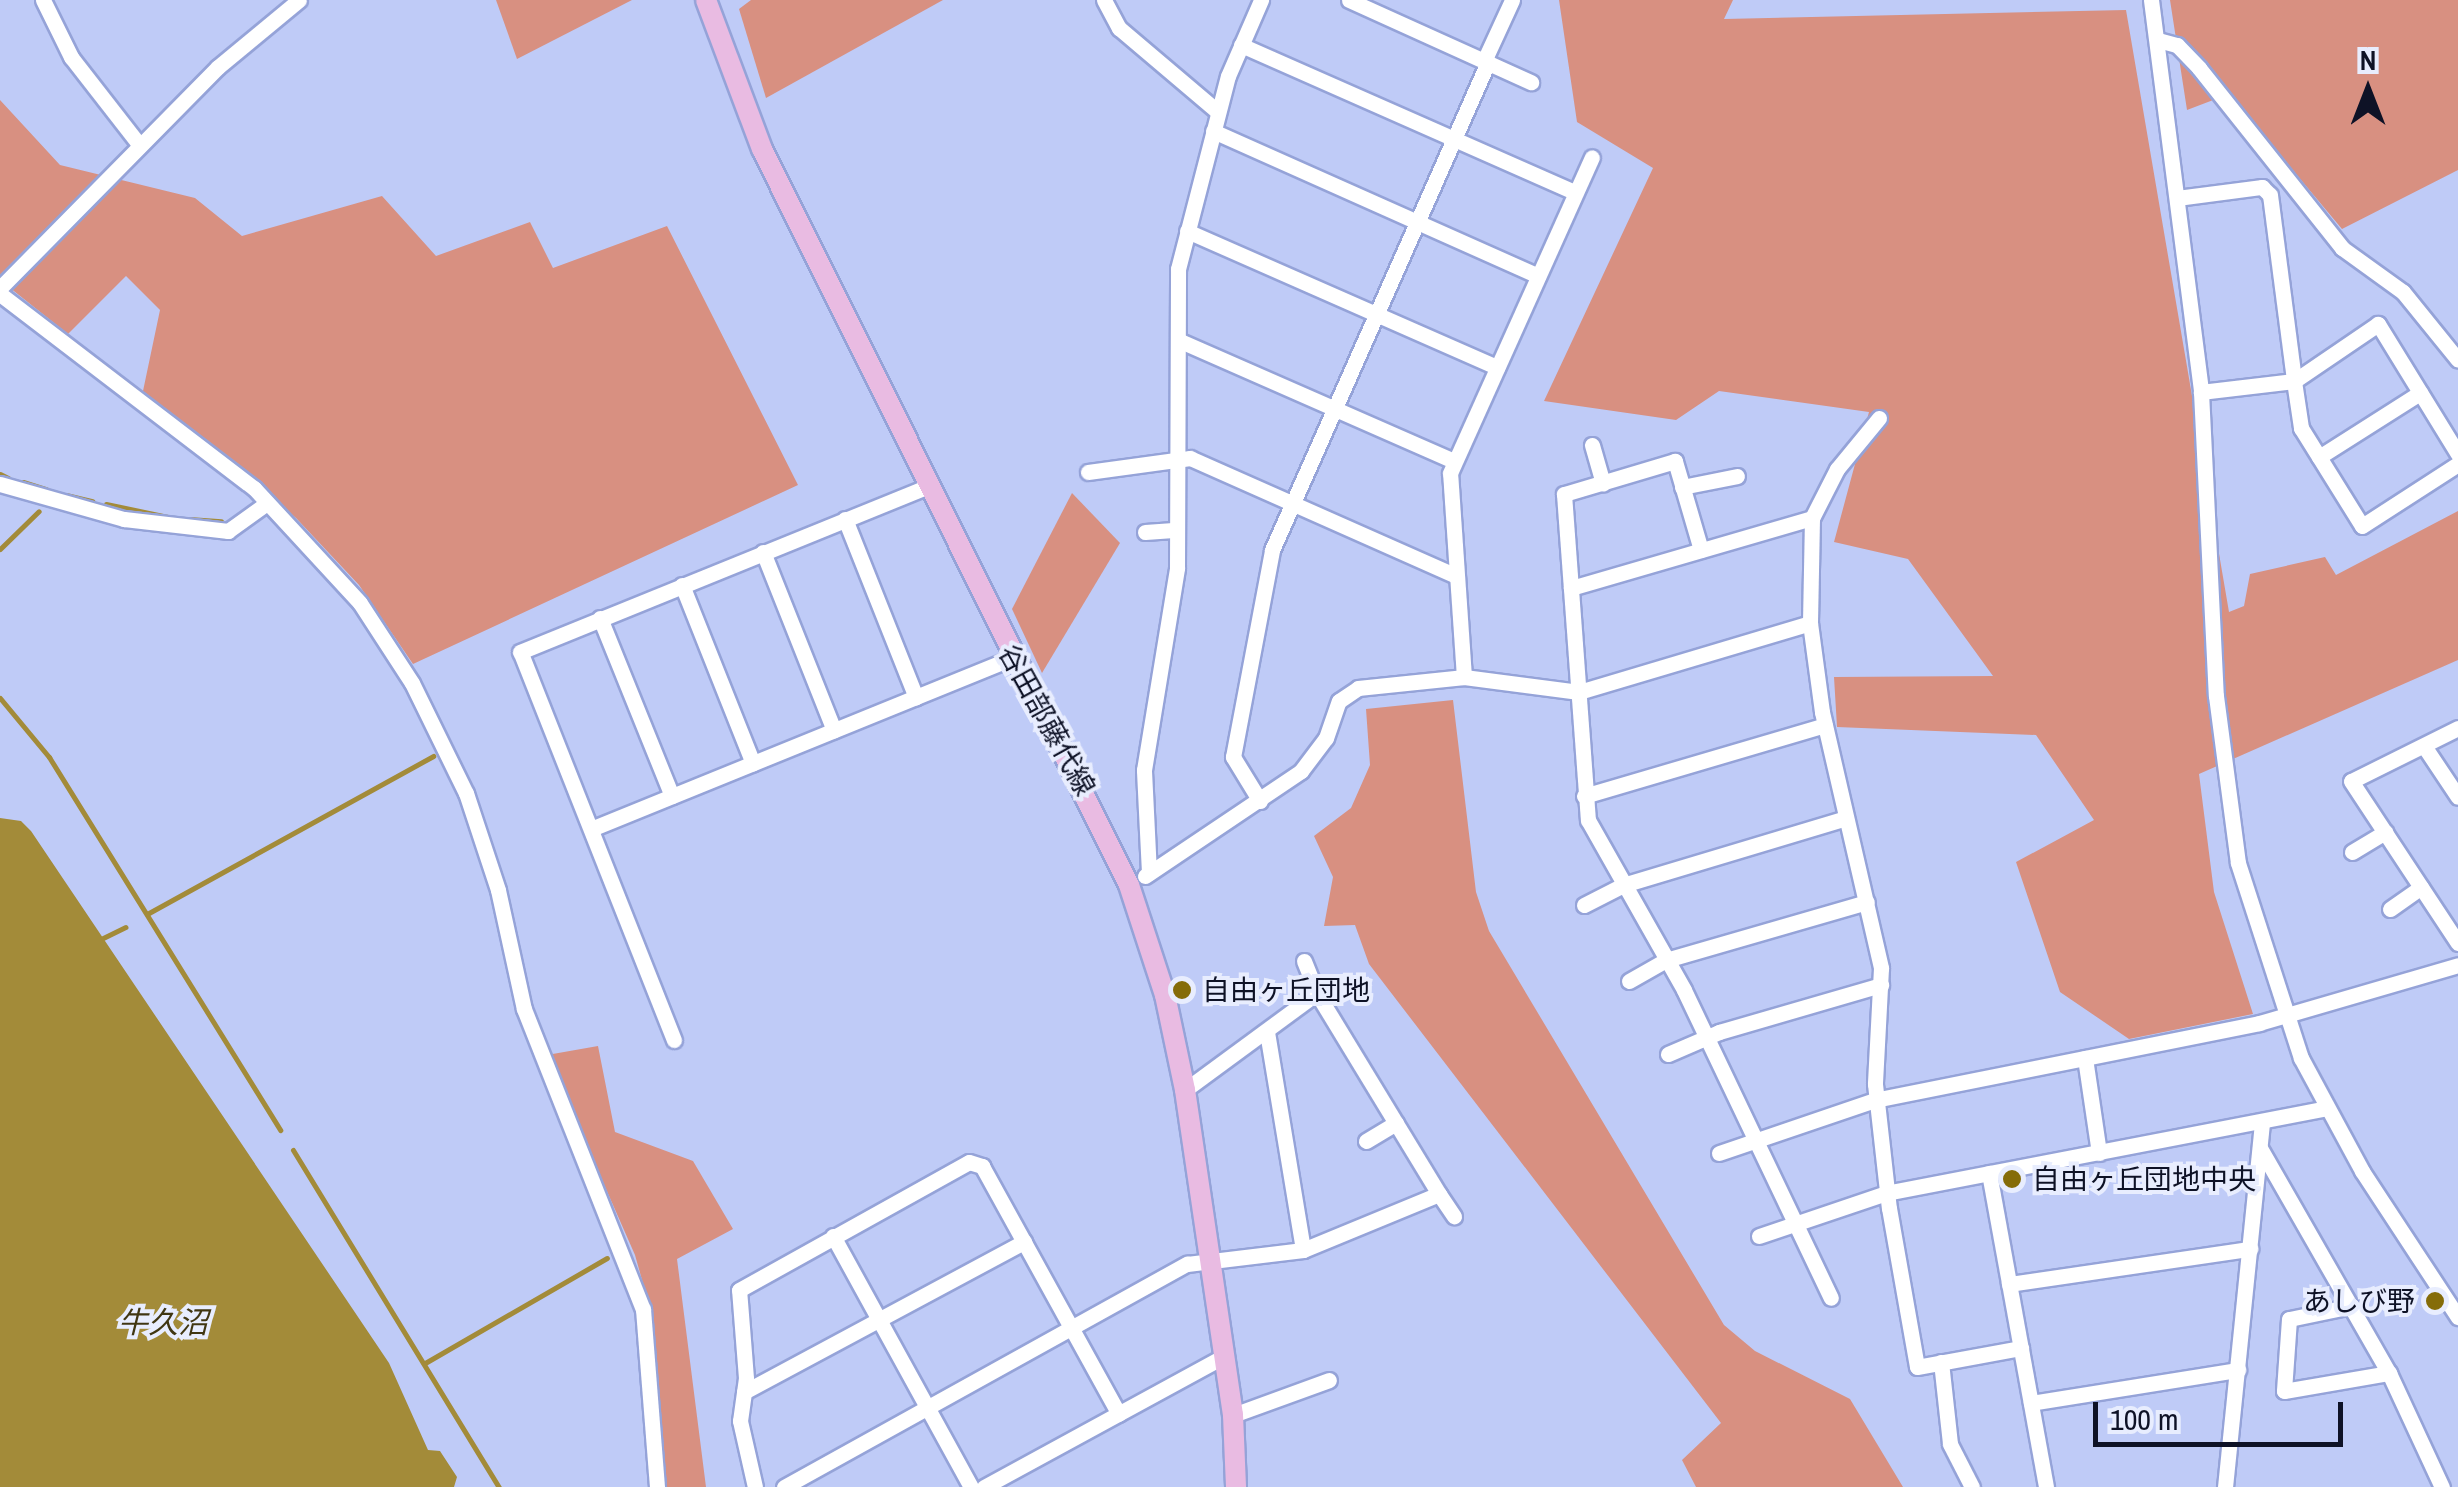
<!DOCTYPE html>
<html>
<head>
<meta charset="utf-8">
<style>
	body { margin:0 }
	#map { position:relative; width:2458px; height:1487px; overflow:hidden; background:#bfcbf7; font-family:"Archivo Narrow","Noto Sans JP",sans-serif }
	div>[style] { position:absolute }
	.green>* { inset:0; background:#d89081 }
	.water>* { inset:0; background:#a38b39 }
	.stream>* { height:5px; margin:-2.5px; padding:0 2.5px; transform-origin:2.5px; border-radius:2.5px; background:#a38b39 }
	.roads { filter:drop-shadow(2px 0 #95a3d8) drop-shadow(-2px 0 #95a3d8) drop-shadow(0 2px #95a3d8) drop-shadow(0 -2px #95a3d8) }
	.minor>* { height:15px; margin:-7.5px; padding:0 7.5px; transform-origin:7.5px; border-radius:7.5px; background:#fff }
	.major>* { height:20px; margin:-10px; padding:0 10px; transform-origin:10px; border-radius:10px; background:#e9bbe2 }
	.dots>* { width:28px; height:28px; translate:-50% -50%; box-sizing:border-box; border:5px solid #e8edfe; border-radius:50% }
	span { translate:-50% -50%; white-space:nowrap; text-align:center; line-height:1.15; -webkit-text-stroke:8px #e8edfe; paint-order:stroke }
	.street-label { font-size:28px; color:#0e1226 }
	.poi-label { font-size:28px; color:#0e1226 }
	.left { translate:0 -50%; text-align:left }
	.right { translate:-100% -50%; text-align:right }
	.water-label { font-size:30px; color:#403612; font-style:italic }
	.north { position:absolute; left:2318px; top:40px; width:100px; height:100px; -webkit-text-stroke:8px #e8edfe; paint-order:stroke; rotate:0deg; font-size:28px; font-weight:700; line-height:40px; text-align:center; color:#0e1226 }
	.north::after { content:''; display:block; margin:auto; width:35px; height:45px; background:#0e1226; clip-path:polygon(50% 0,100% 100%,50% 72%,0 100%) }
	.scale { position:absolute; left:2093px; top:1402px; width:250px; height:45px; box-sizing:border-box; border:5px solid #0e1226; border-top:0; padding-left:12px; font-size:30px; line-height:35px; white-space:nowrap; color:#0e1226; -webkit-text-stroke:8px #e8edfe; paint-order:stroke }
</style>
</head>
<body>
<div id="map">
	<div class="green">
		<div style="clip-path:polygon(496px 0,632px 0,517px 59px)"></div>
		<div style="clip-path:polygon(751px 0,943px 0,766px 98px,739px 9px)"></div>
		<div style="clip-path:polygon(1559px 0,1733px 0,1724px 19px,2126px 10px,2229px 612px,2244px 606px,2250px 574px,2325px 557px,2336px 575px,2458px 511px,2458px 660px,2199px 774px,2214px 892px,2253px 1014px,2129px 1039px,2060px 992px,2016px 862px,2094px 820px,2036px 735px,1837px 727px,1834px 677px,1993px 676px,1908px 559px,1834px 542px,1869px 412px,1719px 391px,1676px 420px,1544px 401px,1653px 168px,1577px 122px)"></div>
		<div style="clip-path:polygon(2170px 0,2458px 0,2458px 170px,2342px 229px,2229px 94px,2187px 110px)"></div>
		<div style="clip-path:polygon(0 100px,60px 165px,195px 198px,242px 236px,382px 196px,436px 256px,530px 222px,553px 268px,667px 226px,798px 485px,413px 664px,359px 585px,296px 518px,143px 391px,160px 310px,126px 276px,68px 334px,0 280px)"></div>
		<div style="clip-path:polygon(1072px 493px,1120px 543px,1042px 673px,1012px 609px)"></div>
		<div style="clip-path:polygon(1453px 700px,1476px 892px,1489px 931px,1724px 1325px,1755px 1351px,1850px 1399px,1903px 1487px,1696px 1487px,1682px 1460px,1721px 1423px,1369px 964px,1355px 925px,1324px 926px,1333px 877px,1314px 836px,1351px 808px,1370px 765px,1366px 709px)"></div>
		<div style="clip-path:polygon(598px 1046px,615px 1132px,693px 1161px,733px 1229px,677px 1259px,706px 1487px,664px 1487px,651px 1312px,635px 1255px,547px 1055px)"></div>
	</div>
	<div class="water">
		<div style="clip-path:polygon(0 818px,21px 821px,31px 831px,389px 1363px,428px 1450px,440px 1451px,457px 1477px,454px 1487px,0 1487px)"></div>
	</div>
	<div class="stream">
		<div style="left:0;top:474px;width:9px;rotate:27deg"></div>
		<div style="left:23px;top:482px;width:24px;rotate:17deg"></div>
		<div style="left:66px;top:495px;width:27px;rotate:13deg"></div>
		<div style="left:106px;top:504px;width:63px;rotate:11.8deg"></div>
		<div style="left:189px;top:519px;width:32px;rotate:4deg"></div>
		<div style="left:0;top:549px;width:54px;rotate:-44.3deg"></div>
		<div style="left:0;top:698px;width:77px;rotate:50.3deg"></div>
		<div style="left:49px;top:757px;width:439px;rotate:58.2deg"></div>
		<div style="left:147px;top:914px;width:327px;rotate:-28.9deg"></div>
		<div style="left:103px;top:938px;width:25px;rotate:-26deg"></div>
		<div style="left:293px;top:1150px;width:395px;rotate:58.6deg"></div>
		<div style="left:425px;top:1363px;width:210px;rotate:-30deg"></div>
	</div>
	<div class="roads">
		<div class="minor">
			<div style="left:43px;top:0;width:64px;rotate:63.8deg"></div>
			<div style="left:71px;top:57px;width:109px;rotate:52.1deg"></div>
			<div style="left:1104px;top:0;width:32px;rotate:62deg"></div>
			<div style="left:1119px;top:28px;width:128px;rotate:40.3deg"></div>
			<div style="left:1349px;top:0;width:200px;rotate:24.3deg"></div>
			<div style="left:2151px;top:0;width:395px;rotate:82.7deg"></div>
			<div style="left:2201px;top:392px;width:304px;rotate:87.2deg"></div>
			<div style="left:2216px;top:696px;width:168px;rotate:82.5deg"></div>
			<div style="left:2238px;top:863px;width:205px;rotate:72.1deg"></div>
			<div style="left:2301px;top:1058px;width:128px;rotate:61.6deg"></div>
			<div style="left:2362px;top:1171px;width:175px;rotate:56.7deg"></div>
			<div style="left:2158px;top:40px;width:20px;rotate:15deg"></div>
			<div style="left:2177px;top:45px;width:32px;rotate:46deg"></div>
			<div style="left:2199px;top:68px;width:230px;rotate:51.5deg"></div>
			<div style="left:2342px;top:248px;width:75px;rotate:35.8deg"></div>
			<div style="left:2403px;top:292px;width:87px;rotate:51deg"></div>
			<div style="left:1241px;top:45px;width:364px;rotate:23.8deg"></div>
			<div style="left:1484px;top:61px;width:67px;rotate:-65.3deg"></div>
			<div style="left:1213px;top:131px;width:356px;rotate:24deg"></div>
			<div style="left:2177px;top:198px;width:86px;rotate:-7.4deg"></div>
			<div style="left:2262px;top:187px;width:11px;rotate:45deg"></div>
			<div style="left:2270px;top:195px;width:188px;rotate:82.6deg"></div>
			<div style="left:2294px;top:381px;width:94px;rotate:173.3deg"></div>
			<div style="left:1187px;top:231px;width:339px;rotate:23.7deg"></div>
			<div style="left:0;top:288px;width:310px;rotate:-45.4deg"></div>
			<div style="left:218px;top:67px;width:105px;rotate:-39.6deg"></div>
			<div style="left:0;top:294px;width:320px;rotate:37.4deg"></div>
			<div style="left:254px;top:488px;width:156px;rotate:47.3deg"></div>
			<div style="left:360px;top:603px;width:95px;rotate:57deg"></div>
			<div style="left:412px;top:683px;width:123px;rotate:63.9deg"></div>
			<div style="left:466px;top:793px;width:102px;rotate:71.7deg"></div>
			<div style="left:498px;top:890px;width:122px;rotate:77.7deg"></div>
			<div style="left:524px;top:1009px;width:323px;rotate:68.4deg"></div>
			<div style="left:643px;top:1309px;width:179px;rotate:85.5deg"></div>
			<div style="left:1178px;top:340px;width:301px;rotate:23.7deg"></div>
			<div style="left:1879px;top:418px;width:66px;rotate:129.5deg"></div>
			<div style="left:1837px;top:469px;width:55px;rotate:117deg"></div>
			<div style="left:1812px;top:518px;width:105px;rotate:91.1deg"></div>
			<div style="left:1810px;top:623px;width:90px;rotate:82.3deg"></div>
			<div style="left:1822px;top:712px;width:263px;rotate:77deg"></div>
			<div style="left:1881px;top:968px;width:116px;rotate:93deg"></div>
			<div style="left:1875px;top:1084px;width:125px;rotate:83.6deg"></div>
			<div style="left:1889px;top:1208px;width:161px;rotate:80deg"></div>
			<div style="left:1917px;top:1367px;width:106px;rotate:-10.4deg"></div>
			<div style="left:1592px;top:445px;width:40px;rotate:74deg"></div>
			<div style="left:2458px;top:454px;width:153px;rotate:-121.6deg"></div>
			<div style="left:2378px;top:324px;width:102px;rotate:145.8deg"></div>
			<div style="left:2294px;top:381px;width:48px;rotate:81.5deg"></div>
			<div style="left:2301px;top:428px;width:115px;rotate:58.1deg"></div>
			<div style="left:2362px;top:526px;width:114px;rotate:-32.9deg"></div>
			<div style="left:2319px;top:457px;width:120px;rotate:-32.4deg"></div>
			<div style="left:1088px;top:472px;width:103px;rotate:-7.8deg"></div>
			<div style="left:1190px;top:458px;width:291px;rotate:23.9deg"></div>
			<div style="left:0;top:484px;width:129px;rotate:15.8deg"></div>
			<div style="left:124px;top:519px;width:105px;rotate:6.6deg"></div>
			<div style="left:228px;top:531px;width:48px;rotate:-35.7deg"></div>
			<div style="left:1682px;top:487px;width:56px;rotate:-11.3deg"></div>
			<div style="left:845px;top:519px;width:192px;rotate:68.3deg"></div>
			<div style="left:1145px;top:532px;width:32px;rotate:-4deg"></div>
			<div style="left:1701px;top:550px;width:93px;rotate:-106.3deg"></div>
			<div style="left:1675px;top:461px;width:116px;rotate:163.4deg"></div>
			<div style="left:1564px;top:494px;width:327px;rotate:85.8deg"></div>
			<div style="left:1588px;top:820px;width:195px;rotate:60.5deg"></div>
			<div style="left:1684px;top:990px;width:341px;rotate:64.5deg"></div>
			<div style="left:763px;top:552px;width:192px;rotate:68.3deg"></div>
			<div style="left:682px;top:585px;width:192px;rotate:68.3deg"></div>
			<div style="left:1571px;top:588px;width:251px;rotate:-16.2deg"></div>
			<div style="left:600px;top:618px;width:192px;rotate:68deg"></div>
			<div style="left:1464px;top:677px;width:204px;rotate:-93.9deg"></div>
			<div style="left:1450px;top:473px;width:346px;rotate:-65.8deg"></div>
			<div style="left:2458px;top:728px;width:119px;rotate:153.6deg"></div>
			<div style="left:2351px;top:781px;width:194px;rotate:56.6deg"></div>
			<div style="left:2424px;top:746px;width:61px;rotate:56.3deg"></div>
			<div style="left:1584px;top:796px;width:251px;rotate:-16.4deg"></div>
			<div style="left:1260px;top:801px;width:52px;rotate:-121.5deg"></div>
			<div style="left:1233px;top:757px;width:211px;rotate:-79.3deg"></div>
			<div style="left:1272px;top:550px;width:534px;rotate:-66.12deg"></div>
			<div style="left:591px;top:829px;width:455px;rotate:-22.1deg"></div>
			<div style="left:2352px;top:852px;width:39px;rotate:-31deg"></div>
			<div style="left:1149px;top:873px;width:103px;rotate:-92.8deg"></div>
			<div style="left:1144px;top:770px;width:205px;rotate:-80.7deg"></div>
			<div style="left:1177px;top:568px;width:299px;rotate:-89.8deg"></div>
			<div style="left:1178px;top:269px;width:199px;rotate:-75.5deg"></div>
			<div style="left:1228px;top:76px;width:83px;rotate:-66.5deg"></div>
			<div style="left:1145px;top:876px;width:188px;rotate:-33.9deg"></div>
			<div style="left:1301px;top:771px;width:41px;rotate:-52.9deg"></div>
			<div style="left:1326px;top:738px;width:39px;rotate:-71deg"></div>
			<div style="left:1339px;top:701px;width:23px;rotate:-34deg"></div>
			<div style="left:1358px;top:688px;width:107px;rotate:-5.9deg"></div>
			<div style="left:1464px;top:677px;width:116px;rotate:7.4deg"></div>
			<div style="left:1579px;top:692px;width:241px;rotate:-16.6deg"></div>
			<div style="left:1584px;top:905px;width:44px;rotate:-27.1deg"></div>
			<div style="left:1623px;top:885px;width:233px;rotate:-16.7deg"></div>
			<div style="left:2390px;top:909px;width:38px;rotate:-35deg"></div>
			<div style="left:1304px;top:961px;width:35px;rotate:68deg"></div>
			<div style="left:1629px;top:981px;width:43px;rotate:-29.6deg"></div>
			<div style="left:1666px;top:960px;width:209px;rotate:-16.1deg"></div>
			<div style="left:1267px;top:1032px;width:221px;rotate:80.6deg"></div>
			<div style="left:674px;top:1040px;width:417px;rotate:-111.6deg"></div>
			<div style="left:520px;top:652px;width:438px;rotate:-22.1deg"></div>
			<div style="left:1668px;top:1054px;width:56px;rotate:-23.3deg"></div>
			<div style="left:1719px;top:1032px;width:169px;rotate:-16.2deg"></div>
			<div style="left:2085px;top:1058px;width:96px;rotate:81.6deg"></div>
			<div style="left:1366px;top:1141px;width:35px;rotate:-31deg"></div>
			<div style="left:2260px;top:1148px;width:259px;rotate:60.2deg"></div>
			<div style="left:2389px;top:1373px;width:126px;rotate:65.1deg"></div>
			<div style="left:1719px;top:1153px;width:165px;rotate:-18.8deg"></div>
			<div style="left:1875px;top:1100px;width:392px;rotate:-11.3deg"></div>
			<div style="left:2259px;top:1023px;width:207px;rotate:-16.2deg"></div>
			<div style="left:1989px;top:1173px;width:319px;rotate:79.7deg"></div>
			<div style="left:1439px;top:1194px;width:27px;rotate:56deg"></div>
			<div style="left:833px;top:1236px;width:286px;rotate:61.2deg"></div>
			<div style="left:1759px;top:1236px;width:134px;rotate:-18.7deg"></div>
			<div style="left:1886px;top:1193px;width:448px;rotate:-10.9deg"></div>
			<div style="left:2009px;top:1284px;width:244px;rotate:-8.3deg"></div>
			<div style="left:2352px;top:1306px;width:64px;rotate:168.3deg"></div>
			<div style="left:2289px;top:1319px;width:72px;rotate:94deg"></div>
			<div style="left:2284px;top:1391px;width:107px;rotate:-9.7deg"></div>
			<div style="left:1941px;top:1362px;width:82px;rotate:83.7deg"></div>
			<div style="left:1950px;top:1444px;width:48px;rotate:62.9deg"></div>
			<div style="left:744px;top:1392px;width:318px;rotate:-28.2deg"></div>
			<div style="left:2031px;top:1403px;width:210px;rotate:-9.1deg"></div>
			<div style="left:1233px;top:1415px;width:102px;rotate:-20deg"></div>
			<div style="left:755px;top:1487px;width:68px;rotate:-102.8deg"></div>
			<div style="left:740px;top:1421px;width:43px;rotate:-82.1deg"></div>
			<div style="left:746px;top:1378px;width:88px;rotate:-94.5deg"></div>
			<div style="left:739px;top:1290px;width:263px;rotate:-29.1deg"></div>
			<div style="left:969px;top:1162px;width:14px;rotate:17deg"></div>
			<div style="left:982px;top:1166px;width:283px;rotate:61.1deg"></div>
			<div style="left:784px;top:1487px;width:461px;rotate:-29deg"></div>
			<div style="left:1187px;top:1264px;width:117px;rotate:-6.9deg"></div>
			<div style="left:1303px;top:1250px;width:147px;rotate:-22.4deg"></div>
			<div style="left:1439px;top:1194px;width:235px;rotate:-121.3deg"></div>
			<div style="left:1317px;top:993px;width:164px;rotate:143.7deg"></div>
			<div style="left:984px;top:1487px;width:273px;rotate:-28.6deg"></div>
			<div style="left:2225px;top:1487px;width:367px;rotate:-84.2deg"></div>
		</div>
		<div class="major">
			<div style="left:706px;top:0;width:159px;rotate:69.4deg"></div>
			<div style="left:762px;top:149px;width:822px;rotate:63.5deg"></div>
			<div style="left:1129px;top:885px;width:116px;rotate:71.9deg"></div>
			<div style="left:1165px;top:995px;width:97px;rotate:78.1deg"></div>
			<div style="left:1185px;top:1090px;width:329px;rotate:81.6deg"></div>
			<div style="left:1233px;top:1415px;width:72px;rotate:87.6deg"></div>
		</div>
	</div>
	<div class="dots">
		<div style="left:1182px;top:990px;background:#856c09"></div>
		<div style="left:2012px;top:1179px;background:#856c09"></div>
		<div style="left:2435px;top:1301px;background:#856c09"></div>
	</div>
	<div class="street-label">
		<span style="left:1047px;top:720px;rotate:61deg">谷田部藤代線</span>
	</div>
	<div class="poi-label">
		<span class="left" style="left:1202px;top:990px">自由ヶ丘団地</span>
		<span class="left" style="left:2032px;top:1179px">自由ヶ丘団地中央</span>
		<span class="right" style="left:2415px;top:1301px">あしび野</span>
	</div>
	<div class="water-label">
		<span style="left:163px;top:1322px">牛久沼</span>
	</div>
	<div class="north">N</div>
	<div class="scale">100 m</div>
</div>
</body>
</html>
